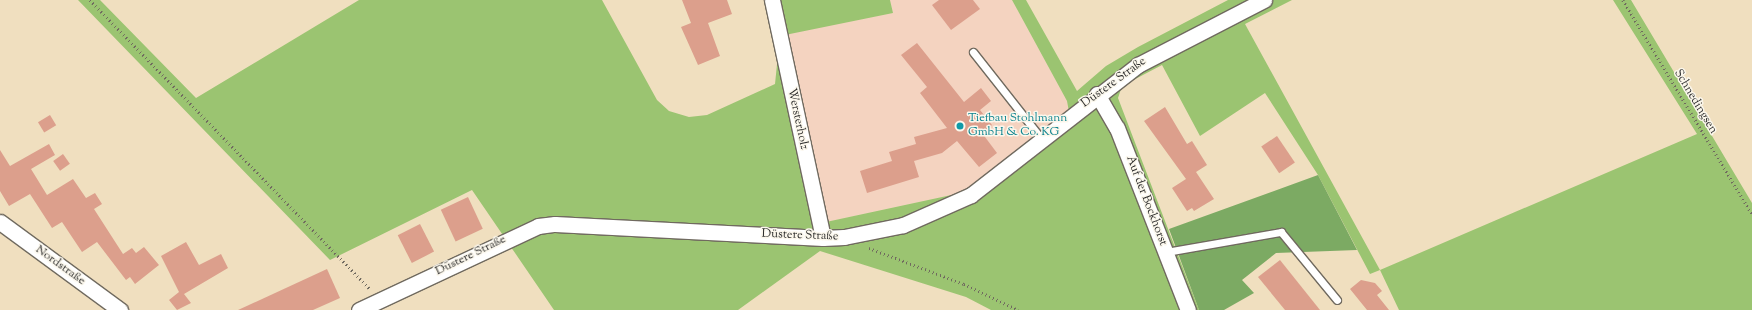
<!DOCTYPE html>
<html>
<head>
<meta charset="utf-8">
<style>
	body { margin:0 }
	#map { position:relative; width:1752px; height:310px; overflow:hidden; background:#f0dfbf; font-family:"Sorts Mill Goudy",serif }
	div>[style] { position:absolute }
	.built>* { inset:0; background:#f4d3c0 }
	.green>* { inset:0; background:#9bc471 }
	.forest>* { inset:0; background:#7caa63 }
	.building>* { inset:0; background:#dc9f8c; transform-origin:0 0 }
	.path>* { height:2.5px; margin-top:-1.25px; transform-origin:0; background:repeating-linear-gradient(90deg,#706a5f 0 1px,transparent 0 4px) }
	.roads { filter:drop-shadow(1px 0 #706a5f) drop-shadow(-1px 0 #706a5f) drop-shadow(0 1px #706a5f) drop-shadow(0 -1px #706a5f) }
	.lane>* { height:7px; margin:-3.5px; padding:0 3.5px; transform-origin:3.5px; border-radius:3.5px; background:#fff }
	.street>* { height:15px; margin:-7.5px; padding:0 7.5px; transform-origin:7.5px; border-radius:7.5px; background:#fff }
	.dots>* { width:11px; height:11px; translate:-50% -50%; box-sizing:border-box; border:2px solid #fbf7ec; border-radius:50% }
	span { translate:-50% -50%; white-space:nowrap; text-align:center; line-height:1.15; -webkit-text-stroke:3px #fbf7ec; paint-order:stroke }
	.street-label { font-size:12px; color:#2b2b2b }
	.culture-label { font-size:12px; color:#0d838f }
	.left { translate:0 -50%; text-align:left }
</style>
</head>
<body>
<div id="map">
	<div class="built">
		<div style="clip-path:polygon(890px 0,1012px 0,1067px 101px,1069px 112px,970px 191px,826px 222px,780px 35px,893px 13px)"></div>
	</div>
	<div class="green">
		<div style="clip-path:polygon(78px 0,100px 0,196px 98px,359px 0,602px 0,657px 100px,669px 111px,689px 117px,707px 115px,775px 84px,780px 35px,774px 0,890px 0,893px 13px,780px 36px,826px 222px,970px 191px,1069px 112px,1067px 101px,1012px 0,1026px 0,1077px 91px,1106px 66px,1138px 47px,1228px 0,1292px 0,1245px 24px,1380px 270px,1697px 134px,1613px 0,1631px 0,1752px 203px,1752px 310px,1399px 310px,1380px 270px,1370px 274px,1318px 175px,1265px 93px,1200px 136px,1162px 65px,1122px 86px,1118px 98px,1199px 310px,991px 310px,966px 297px,820px 251px,738px 310px,554px 310px,472px 190px,330px 260px)"></div>
	</div>
	<div class="forest">
		<div style="clip-path:polygon(1318px 175px,1357px 250px,1276px 253px,1242px 280px,1254px 293px,1224px 310px,1199px 310px,1169px 229px)"></div>
	</div>
	<div class="building">
		<div style="clip-path:polygon(682px 0,727px 0,732px 14px,708px 23px,720px 56px,698px 65px,681px 27px,691px 23px)"></div>
		<div style="clip-path:polygon(939px 0,973px 0,980px 9px,951px 30px,932px 5px)"></div>
		<div style="clip-path:polygon(917px 43px,964px 102px,981px 88px,991px 101px,980px 110px,992px 125px,982px 133px,997px 153px,979px 167px,957px 141px,942px 153px,914px 161px,919px 177px,867px 193px,860px 171px,892px 161px,889px 152px,916px 144px,914px 137px,947px 128px,920px 93px,927px 87px,901px 55px)"></div>
		<div style="clip-path:polygon(1165px 107px,1187px 144px,1192px 141px,1207px 165px,1196px 172px,1214px 199px,1194px 211px,1192px 208px,1187px 211px,1172px 188px,1186px 179px,1144px 121px)"></div>
		<div style="left:50px;top:115px;width:12px;height:14px;rotate:59deg"></div>
		<div style="left:1277px;top:136px;width:32px;height:19px;rotate:56deg"></div>
		<div style="clip-path:polygon(49px 144px,55px 155px,31px 169px,47px 195px,73px 179px,86px 198px,95px 193px,102px 204px,94px 209px,123px 254px,132px 248px,136px 253px,144px 247px,159px 265px,135px 284px,130px 277px,126px 280px,97px 242px,82px 252px,62px 222px,52px 228px,30px 194px,9px 206px,0 191px,0 150px,10px 166px)"></div>
		<div style="left:63px;top:154px;width:12px;height:12px;rotate:55deg"></div>
		<div style="left:468px;top:197px;width:35px;height:30px;rotate:65deg"></div>
		<div style="left:420px;top:224px;width:31px;height:25px;rotate:63deg"></div>
		<div style="clip-path:polygon(186px 242px,199px 265px,221px 254px,228px 268px,184px 294px,191px 303px,177px 310px,169px 300px,179px 292px,161px 256px)"></div>
		<div style="clip-path:polygon(1280px 260px,1320px 310px,1285px 310px,1258px 277px)"></div>
		<div style="clip-path:polygon(327px 269px,340px 298px,313px 310px,238px 310px)"></div>
		<div style="clip-path:polygon(1361px 280px,1375px 283px,1382px 291px,1377px 295px,1389px 310px,1367px 310px,1350px 289px)"></div>
	</div>
	<div class="path">
		<div style="left:90px;top:0;width:402px;rotate:45.9deg"></div>
		<div style="left:1623px;top:0;width:250px;rotate:58.9deg"></div>
		<div style="left:869px;top:248px;width:102px;rotate:20.8deg"></div>
		<div style="left:964px;top:284px;width:60px;rotate:25.7deg"></div>
	</div>
	<div class="roads">
		<div class="lane">
			<div style="left:973px;top:52px;width:110px;rotate:51.7deg"></div>
			<div style="left:1166px;top:252px;width:117px;rotate:-9.9deg"></div>
			<div style="left:1281px;top:232px;width:88px;rotate:50.5deg"></div>
		</div>
		<div class="street">
			<div style="left:772px;top:0;width:243px;rotate:77.9deg"></div>
			<div style="left:1097px;top:94px;width:39px;rotate:60deg"></div>
			<div style="left:1117px;top:128px;width:195px;rotate:68.7deg"></div>
			<div style="left:0;top:222px;width:149px;rotate:36.3deg"></div>
			<div style="left:359px;top:310px;width:198px;rotate:-25.1deg"></div>
			<div style="left:538px;top:226px;width:17px;rotate:-7deg"></div>
			<div style="left:555px;top:224px;width:268px;rotate:3deg"></div>
			<div style="left:823px;top:238px;width:21px;rotate:-3deg"></div>
			<div style="left:844px;top:237px;width:60px;rotate:-11.5deg"></div>
			<div style="left:903px;top:225px;width:74px;rotate:-23.8deg"></div>
			<div style="left:971px;top:195px;width:212px;rotate:-37.9deg"></div>
			<div style="left:1138px;top:65px;width:142px;rotate:-27.3deg"></div>
		</div>
	</div>
	<div class="dots">
		<div style="left:960px;top:126px;background:#0f9aa8"></div>
	</div>
	<div class="street-label">
		<span style="left:1114px;top:83px;rotate:-36deg">Düstere Straße</span>
		<span style="left:1695px;top:102px;rotate:59deg">Schnedingsen</span>
		<span style="left:797px;top:119px;rotate:78deg">Wersterholz</span>
		<span style="left:1146px;top:201px;rotate:69deg">Auf der Bockhorst</span>
		<span style="left:800px;top:236px;rotate:2deg">Düstere Straße</span>
		<span style="left:471px;top:256px;rotate:-26deg">Düstere Straße</span>
		<span style="left:60px;top:266px;rotate:36deg">Nordstraße</span>
	</div>
	<div class="culture-label">
		<span class="left" style="left:968px;top:126px">Tiefbau Stohlmann<br>GmbH &amp; Co. KG</span>
	</div>
</div>
</body>
</html>
